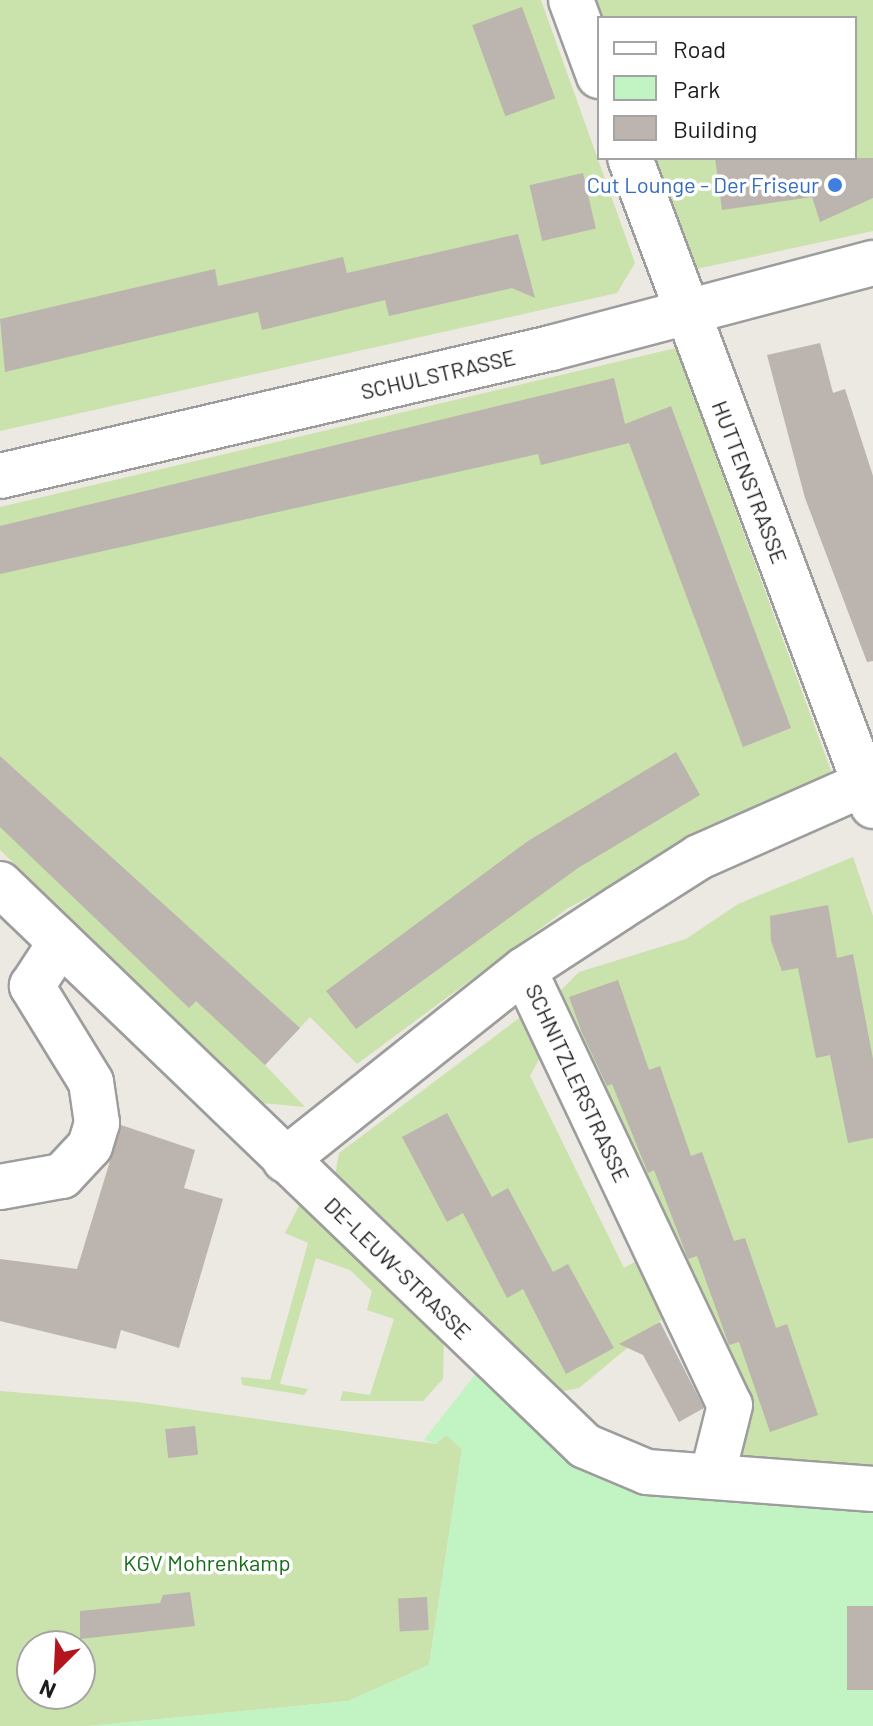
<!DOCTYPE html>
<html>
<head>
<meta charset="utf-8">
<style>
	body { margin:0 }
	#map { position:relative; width:873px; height:1726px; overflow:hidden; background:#ece8e2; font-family:Barlow,sans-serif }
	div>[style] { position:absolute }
	.grass>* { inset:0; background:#cae2ac }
	.park>* { inset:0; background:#c2f3c3 }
	.building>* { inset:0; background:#bcb4af; transform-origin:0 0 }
	.roads { filter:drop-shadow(2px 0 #9d9d9d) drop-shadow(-2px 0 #9d9d9d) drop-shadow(0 2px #9d9d9d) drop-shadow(0 -2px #9d9d9d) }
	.minor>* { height:44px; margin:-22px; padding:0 22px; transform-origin:22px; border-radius:22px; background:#fff }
	.dots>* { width:22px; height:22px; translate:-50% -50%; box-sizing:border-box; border:4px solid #fff; border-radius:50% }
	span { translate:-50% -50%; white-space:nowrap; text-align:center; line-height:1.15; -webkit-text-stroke:7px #fff; paint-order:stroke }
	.shop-label { font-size:22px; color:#366cbe }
	.right { translate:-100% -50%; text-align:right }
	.street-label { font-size:22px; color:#1c1c1c }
	.park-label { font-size:22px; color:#166d18 }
	.legend { position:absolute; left:597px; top:16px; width:260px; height:144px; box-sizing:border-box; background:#fff; border:2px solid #a4a4a4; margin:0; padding:10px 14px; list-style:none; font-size:24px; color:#1c1c1c }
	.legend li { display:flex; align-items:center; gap:16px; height:40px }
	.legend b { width:40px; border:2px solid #a4a4a4 }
	.north { position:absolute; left:16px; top:1630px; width:80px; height:80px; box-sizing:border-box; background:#fff; border:2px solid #a4a4a4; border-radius:50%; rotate:204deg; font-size:22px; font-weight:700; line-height:32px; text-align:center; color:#1c1c1c }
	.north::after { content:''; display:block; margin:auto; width:28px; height:36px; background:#b4141c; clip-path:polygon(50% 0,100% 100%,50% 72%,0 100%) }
</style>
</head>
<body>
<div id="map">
	<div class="grass">
		<div style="clip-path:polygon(0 0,541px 0,635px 263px,617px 293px,0 431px)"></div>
		<div style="clip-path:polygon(586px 0,873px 0,873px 231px,696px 269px,648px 158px,855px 158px,855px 18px,599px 18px)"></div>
		<div style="clip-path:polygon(676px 348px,831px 771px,568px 908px,357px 1064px,310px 1017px,265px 1065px,305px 1107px,261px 1103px,0 850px,0 507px)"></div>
		<div style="clip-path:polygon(853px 857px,873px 916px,873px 1478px,733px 1474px,751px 1414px,737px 1374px,555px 996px,579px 972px,686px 939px,738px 904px)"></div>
		<div style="clip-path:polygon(522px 1016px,543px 1052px,530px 1076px,624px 1268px,636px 1261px,654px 1301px,665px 1303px,661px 1320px,579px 1388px,554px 1393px,334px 1181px,339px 1153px)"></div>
		<div style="clip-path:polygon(301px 1202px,444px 1340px,443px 1379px,423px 1401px,340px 1401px,343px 1391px,370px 1395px,394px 1319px,367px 1310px,372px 1291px,350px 1270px,316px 1258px,280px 1384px,308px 1389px,304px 1395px,242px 1385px,241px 1377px,270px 1380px,308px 1243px,285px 1233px)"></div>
		<div style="clip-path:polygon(evenodd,0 1391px,137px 1402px,436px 1444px,446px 1435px,462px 1449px,429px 1665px,348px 1701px,88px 1726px,0 1726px,0 1391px,32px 1646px,80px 1646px,80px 1694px,32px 1694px,32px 1646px)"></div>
	</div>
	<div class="park">
		<div style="clip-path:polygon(477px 1372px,560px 1450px,873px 1508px,873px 1726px,88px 1726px,348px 1701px,429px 1665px,462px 1449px,446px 1435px,436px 1444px,424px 1440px)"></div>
	</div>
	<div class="building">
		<div style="left:522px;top:7px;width:97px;height:53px;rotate:70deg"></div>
		<div style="clip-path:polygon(715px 158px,873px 158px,873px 198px,820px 222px,812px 197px,722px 210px)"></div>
		<div style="left:583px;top:173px;width:57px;height:55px;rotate:77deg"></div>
		<div style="clip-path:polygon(518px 234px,535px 298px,512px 288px,389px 316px,385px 300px,262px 330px,258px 312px,5px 372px,0 319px,215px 269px,218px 286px,343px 257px,347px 273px)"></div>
		<div style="clip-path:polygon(820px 343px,833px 393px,845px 389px,873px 476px,873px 661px,867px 662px,805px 498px,767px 355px)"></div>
		<div style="clip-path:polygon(614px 378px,625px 424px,671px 406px,791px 728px,743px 747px,629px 443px,541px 465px,538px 454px,0 574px,0 526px)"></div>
		<div style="clip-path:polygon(676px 752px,700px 795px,578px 868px,356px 1029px,326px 991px,528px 841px)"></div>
		<div style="clip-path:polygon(0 756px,300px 1028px,265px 1065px,196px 1001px,189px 1008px,0 827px)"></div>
		<div style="clip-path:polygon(828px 905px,837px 958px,853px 954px,873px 1059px,873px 1138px,848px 1143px,830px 1055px,816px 1058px,798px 968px,782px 971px,771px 941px,770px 916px)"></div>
		<div style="clip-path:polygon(618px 980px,649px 1070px,660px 1066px,691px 1156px,702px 1152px,734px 1241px,745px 1238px,776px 1328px,787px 1324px,818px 1415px,770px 1432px,739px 1342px,729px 1345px,697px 1256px,688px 1259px,654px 1170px,648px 1173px,612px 1084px,607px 1086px,582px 1033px,569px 997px)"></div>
		<div style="clip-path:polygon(447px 1113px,492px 1197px,508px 1188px,553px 1272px,568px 1264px,614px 1348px,566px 1374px,523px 1289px,507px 1298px,463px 1213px,447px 1222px,402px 1137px)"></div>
		<div style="clip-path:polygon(121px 1125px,195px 1150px,184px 1188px,223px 1199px,179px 1348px,121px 1330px,116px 1349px,0 1321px,0 1259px,77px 1269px)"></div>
		<div style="clip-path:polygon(660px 1322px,704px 1408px,679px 1422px,643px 1355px,619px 1344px)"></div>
		<div style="left:195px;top:1426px;width:29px;height:30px;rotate:84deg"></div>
		<div style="clip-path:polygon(190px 1592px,195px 1626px,80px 1639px,80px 1611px,160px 1603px,163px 1595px)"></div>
		<div style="left:427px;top:1597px;width:33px;height:29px;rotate:87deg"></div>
		<div style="left:847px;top:1606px;width:26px;height:84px"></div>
	</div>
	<div class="roads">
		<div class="minor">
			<div style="left:571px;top:0;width:81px;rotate:69.8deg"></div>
			<div style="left:630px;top:158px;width:692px;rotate:69.44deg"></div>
			<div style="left:0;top:476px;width:566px;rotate:-13.08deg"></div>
			<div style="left:551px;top:348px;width:333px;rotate:-14.8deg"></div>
			<div style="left:0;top:884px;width:811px;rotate:43.85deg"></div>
			<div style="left:585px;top:1446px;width:67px;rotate:22.8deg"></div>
			<div style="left:647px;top:1472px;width:227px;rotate:4.3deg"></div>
			<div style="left:524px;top:970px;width:481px;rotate:64.7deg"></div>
			<div style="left:730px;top:1405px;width:74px;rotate:104deg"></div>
			<div style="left:285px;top:1160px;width:305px;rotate:-38.5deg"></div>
			<div style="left:524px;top:970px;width:113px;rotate:-33.1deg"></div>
			<div style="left:619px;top:908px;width:95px;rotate:-32.5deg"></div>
			<div style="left:699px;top:857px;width:190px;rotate:-23.9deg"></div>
			<div style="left:0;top:1187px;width:63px;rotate:-10.1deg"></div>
			<div style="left:62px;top:1176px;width:41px;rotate:-47deg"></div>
			<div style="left:90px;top:1146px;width:24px;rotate:-73deg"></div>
			<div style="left:97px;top:1123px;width:41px;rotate:-98.3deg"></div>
			<div style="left:91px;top:1082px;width:113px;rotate:-121.6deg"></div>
			<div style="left:32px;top:986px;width:51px;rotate:-56.9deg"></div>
		</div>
	</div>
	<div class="dots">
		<div style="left:835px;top:185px;background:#3f7fe0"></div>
	</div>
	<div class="shop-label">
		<span class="right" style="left:819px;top:185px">Cut Lounge - Der Friseur</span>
	</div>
	<div class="street-label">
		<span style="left:438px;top:374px;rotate:-13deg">SCHULSTRASSE</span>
		<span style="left:750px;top:482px;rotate:69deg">HUTTENSTRASSE</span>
		<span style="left:578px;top:1083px;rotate:65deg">SCHNITZLERSTRASSE</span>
		<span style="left:398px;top:1268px;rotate:44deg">DE-LEUW-STRASSE</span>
	</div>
	<div class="park-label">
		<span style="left:207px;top:1563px">KGV Mohrenkamp</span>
	</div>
	<ul class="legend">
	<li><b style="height:10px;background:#fff"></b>Road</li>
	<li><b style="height:22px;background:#c2f3c3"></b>Park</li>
	<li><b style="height:22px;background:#bcb4af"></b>Building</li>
	</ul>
	<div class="north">N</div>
</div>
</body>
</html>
